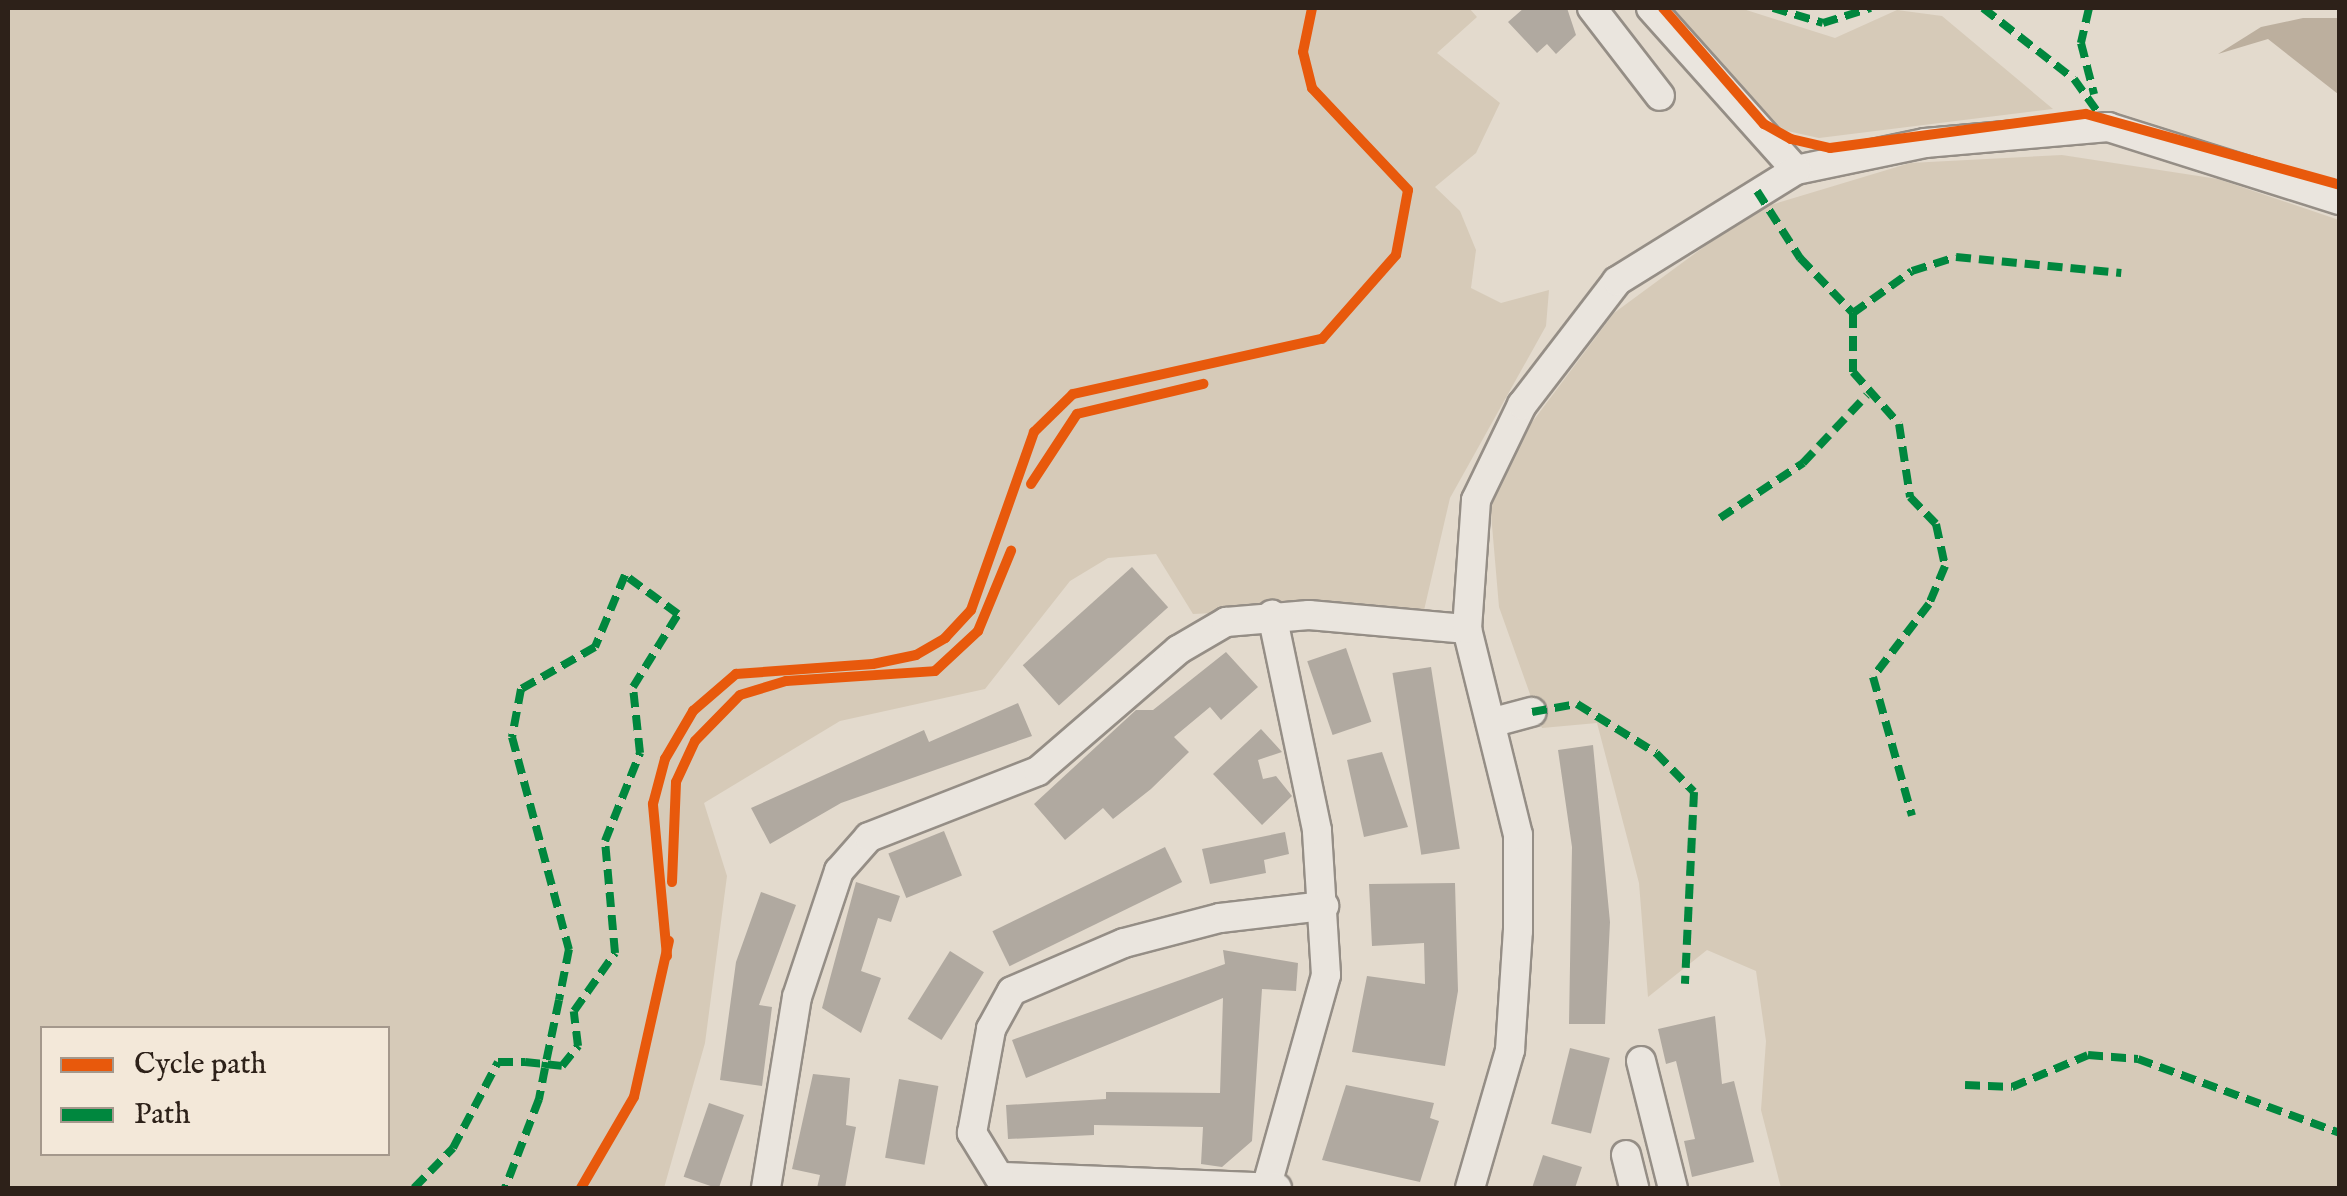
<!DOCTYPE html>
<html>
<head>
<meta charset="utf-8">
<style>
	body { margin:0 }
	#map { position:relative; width:2347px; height:1196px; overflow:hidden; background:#e3dacd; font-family:"IM FELL English",serif }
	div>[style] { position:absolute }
	.green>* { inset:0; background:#d6cab8 }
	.water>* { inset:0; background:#bcaf9e }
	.building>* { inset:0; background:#b0a9a0; transform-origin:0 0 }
	.roads { filter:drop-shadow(2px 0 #958e86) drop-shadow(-2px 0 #958e86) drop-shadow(0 2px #958e86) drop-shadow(0 -2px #958e86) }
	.minor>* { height:28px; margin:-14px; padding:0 14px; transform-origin:14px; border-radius:14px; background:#eae5de }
	.quiet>* { height:8px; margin-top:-4px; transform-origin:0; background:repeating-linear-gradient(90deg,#00873e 0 15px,transparent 0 23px) }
	.cycleway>* { height:10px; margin:-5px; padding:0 5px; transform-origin:5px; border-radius:5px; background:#e8590c }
	span { translate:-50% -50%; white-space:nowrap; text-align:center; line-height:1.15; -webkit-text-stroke:9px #f3e8d9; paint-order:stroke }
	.frame { position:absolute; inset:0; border:10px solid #2d2119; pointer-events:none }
	.legend { position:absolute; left:40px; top:1026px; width:350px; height:130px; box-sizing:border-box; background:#f3e8d9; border:2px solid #a4988c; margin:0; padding:12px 18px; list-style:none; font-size:30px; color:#2d2119 }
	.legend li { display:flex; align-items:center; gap:20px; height:50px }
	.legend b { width:50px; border:2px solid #a4988c }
</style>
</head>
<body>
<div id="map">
	<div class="green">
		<div style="clip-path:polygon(evenodd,8px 8px,1469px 8px,1477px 17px,1437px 53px,1500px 103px,1476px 153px,1435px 187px,1460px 211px,1476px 250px,1471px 288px,1501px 303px,1549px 290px,1546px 326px,1450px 498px,1422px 619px,1297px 609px,1193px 614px,1156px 554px,1108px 558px,1070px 581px,985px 689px,840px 721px,704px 803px,727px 876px,705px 1043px,664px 1188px,8px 1188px,8px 8px,42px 1028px,388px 1028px,388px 1154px,42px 1154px,42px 1028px)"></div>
		<div style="clip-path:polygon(1671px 8px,1740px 8px,1835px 38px,1897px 10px,1942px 16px,2053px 109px,1819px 138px,1783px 130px)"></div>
		<div style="clip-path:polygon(2062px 155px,2218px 179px,2339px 220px,2339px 1188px,1781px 1188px,1761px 1110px,1766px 1041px,1756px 971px,1707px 950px,1648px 997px,1639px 883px,1597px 723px,1542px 728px,1499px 607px,1490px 502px,1512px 449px,1614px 313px,1754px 210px,1910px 163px)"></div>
	</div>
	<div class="water">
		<div style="clip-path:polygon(2303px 18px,2339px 18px,2338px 94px,2268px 39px,2218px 54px,2261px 27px)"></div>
	</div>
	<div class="building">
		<div style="clip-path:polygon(1524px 8px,1567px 8px,1576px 35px,1556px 54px,1547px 44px,1537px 53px,1508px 22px)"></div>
		<div style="left:1132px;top:567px;width:54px;height:147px;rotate:48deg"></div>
		<div style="left:1346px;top:648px;width:78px;height:41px;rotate:71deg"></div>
		<div style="clip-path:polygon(1226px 652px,1258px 687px,1221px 720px,1210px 707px,1174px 737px,1189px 752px,1151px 789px,1113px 819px,1103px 808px,1065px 840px,1034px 804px,1136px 710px,1153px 710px)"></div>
		<div style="left:1431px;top:667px;width:184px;height:39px;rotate:81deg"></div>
		<div style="clip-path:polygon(1018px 703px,1032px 736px,841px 803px,770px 844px,751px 808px,924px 730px,929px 742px)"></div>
		<div style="clip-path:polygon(1261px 729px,1282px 752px,1258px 760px,1263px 779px,1276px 776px,1292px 796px,1262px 825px,1213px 774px)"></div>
		<div style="clip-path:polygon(1593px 745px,1610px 922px,1605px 1024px,1569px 1024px,1572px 847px,1558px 750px)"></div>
		<div style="clip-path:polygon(1382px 752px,1408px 827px,1364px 837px,1347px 760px)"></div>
		<div style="left:944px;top:831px;width:48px;height:60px;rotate:68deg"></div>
		<div style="clip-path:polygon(1285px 832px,1289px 854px,1264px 860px,1266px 873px,1210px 884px,1202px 849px)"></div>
		<div style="left:1165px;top:847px;width:39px;height:192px;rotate:64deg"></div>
		<div style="clip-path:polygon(856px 882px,900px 896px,891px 922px,878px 918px,861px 971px,881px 978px,861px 1033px,822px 1008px)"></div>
		<div style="clip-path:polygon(1455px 883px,1458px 991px,1445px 1066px,1352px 1052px,1367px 976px,1425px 984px,1424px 943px,1372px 946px,1369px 884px)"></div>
		<div style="clip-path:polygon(761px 892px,796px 905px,759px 1005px,772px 1007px,762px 1086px,720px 1080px,736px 962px)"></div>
		<div style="clip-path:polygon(1223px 950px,1298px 963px,1296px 991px,1262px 989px,1252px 1141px,1222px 1167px,1201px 1164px,1203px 1127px,1094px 1125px,1094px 1135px,1008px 1139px,1006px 1105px,1106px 1099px,1106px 1092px,1220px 1093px,1223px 998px,1026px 1078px,1012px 1040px,1225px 964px)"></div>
		<div style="left:950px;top:951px;width:40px;height:80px;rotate:32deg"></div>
		<div style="clip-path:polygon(1715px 1016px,1722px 1084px,1734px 1081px,1754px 1162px,1692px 1177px,1684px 1141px,1695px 1139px,1676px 1061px,1666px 1064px,1658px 1029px)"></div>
		<div style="left:1570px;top:1048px;width:41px;height:78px;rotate:14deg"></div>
		<div style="clip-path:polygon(813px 1074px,850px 1078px,846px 1125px,856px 1127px,845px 1188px,817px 1188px,820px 1175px,792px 1169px)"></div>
		<div style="left:899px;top:1079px;width:40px;height:80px;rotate:10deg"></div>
		<div style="clip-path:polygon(1346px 1085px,1434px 1103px,1430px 1118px,1439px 1121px,1420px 1182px,1322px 1160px)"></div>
		<div style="left:709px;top:1103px;width:37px;height:78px;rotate:19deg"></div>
		<div style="clip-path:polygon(1543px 1155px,1582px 1167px,1575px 1188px,1532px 1188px)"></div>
	</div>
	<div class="roads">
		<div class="minor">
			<div style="left:1592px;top:8px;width:111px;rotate:52.3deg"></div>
			<div style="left:1651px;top:8px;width:217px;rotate:48.2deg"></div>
			<div style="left:1796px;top:170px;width:132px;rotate:-11.8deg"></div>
			<div style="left:1925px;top:143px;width:184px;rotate:-5deg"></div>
			<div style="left:2108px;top:127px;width:243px;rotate:17.5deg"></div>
			<div style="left:1494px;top:722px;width:39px;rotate:-15deg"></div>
			<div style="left:1641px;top:1061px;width:131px;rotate:75.9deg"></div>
			<div style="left:1626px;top:1155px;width:34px;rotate:76deg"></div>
			<div style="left:1267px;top:1185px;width:218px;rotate:-74.3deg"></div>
			<div style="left:1326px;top:975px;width:145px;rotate:-93.6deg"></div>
			<div style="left:1317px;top:830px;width:220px;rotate:-101.8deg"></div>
			<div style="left:766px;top:1188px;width:193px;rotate:-80.8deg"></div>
			<div style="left:797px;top:997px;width:133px;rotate:-71.6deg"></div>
			<div style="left:839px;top:871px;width:45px;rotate:-48.6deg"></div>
			<div style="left:869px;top:837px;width:181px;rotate:-21.3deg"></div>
			<div style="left:1038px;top:771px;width:185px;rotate:-40.8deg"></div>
			<div style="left:1178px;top:650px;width:56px;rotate:-30.3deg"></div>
			<div style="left:1226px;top:622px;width:83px;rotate:-4.8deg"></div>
			<div style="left:1309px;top:615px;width:159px;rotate:5.1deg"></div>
			<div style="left:1277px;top:1188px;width:278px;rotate:-177.7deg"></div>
			<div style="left:999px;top:1177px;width:52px;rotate:-121.5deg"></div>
			<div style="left:972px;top:1133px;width:106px;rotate:-79.6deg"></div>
			<div style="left:991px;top:1029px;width:43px;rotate:-61.1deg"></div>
			<div style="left:1012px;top:991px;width:122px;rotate:-23.2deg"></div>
			<div style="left:1124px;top:943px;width:99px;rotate:-14.6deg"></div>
			<div style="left:1220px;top:918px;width:105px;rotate:-6.6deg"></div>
			<div style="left:1470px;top:1188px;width:144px;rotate:-73.8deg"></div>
			<div style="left:1510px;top:1050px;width:119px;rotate:-86.2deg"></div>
			<div style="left:1518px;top:931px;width:96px;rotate:-90deg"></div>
			<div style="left:1518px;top:835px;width:212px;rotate:-103.9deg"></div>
			<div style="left:1467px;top:629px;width:129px;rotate:-86deg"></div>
			<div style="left:1476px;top:500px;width:106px;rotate:-64.2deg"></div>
			<div style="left:1522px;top:405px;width:156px;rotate:-52.5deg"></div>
			<div style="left:1617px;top:281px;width:211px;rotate:-31.8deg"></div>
		</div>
	</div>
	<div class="quiet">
		<div style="left:1773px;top:8px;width:52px;rotate:16.7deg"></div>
		<div style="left:1823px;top:23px;width:50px;rotate:-17.4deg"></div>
		<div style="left:1983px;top:8px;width:115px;rotate:38deg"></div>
		<div style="left:2074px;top:79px;width:48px;rotate:54.3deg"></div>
		<div style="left:2089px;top:8px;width:36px;rotate:103deg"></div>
		<div style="left:2081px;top:43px;width:53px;rotate:75.7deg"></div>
		<div style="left:1757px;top:191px;width:80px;rotate:57.3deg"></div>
		<div style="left:1800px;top:258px;width:76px;rotate:46.1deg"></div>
		<div style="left:1853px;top:313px;width:59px;rotate:90deg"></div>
		<div style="left:1853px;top:372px;width:69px;rotate:48.5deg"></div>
		<div style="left:1899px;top:424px;width:74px;rotate:81.4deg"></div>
		<div style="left:1910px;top:497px;width:37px;rotate:46deg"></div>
		<div style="left:1936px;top:524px;width:43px;rotate:77.9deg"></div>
		<div style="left:1945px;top:566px;width:41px;rotate:112.8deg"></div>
		<div style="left:1929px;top:604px;width:92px;rotate:127.5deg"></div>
		<div style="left:1873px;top:677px;width:144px;rotate:74.3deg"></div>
		<div style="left:1853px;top:313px;width:72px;rotate:-35.4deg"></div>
		<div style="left:1912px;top:271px;width:46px;rotate:-17.7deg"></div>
		<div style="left:1956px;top:257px;width:166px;rotate:5.5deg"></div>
		<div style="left:1720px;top:518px;width:100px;rotate:-33.5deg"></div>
		<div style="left:1803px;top:463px;width:93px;rotate:-46.7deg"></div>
		<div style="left:1532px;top:712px;width:46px;rotate:-10.1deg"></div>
		<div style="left:1577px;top:704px;width:93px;rotate:31.8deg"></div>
		<div style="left:1656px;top:753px;width:54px;rotate:45.7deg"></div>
		<div style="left:1694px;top:792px;width:192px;rotate:92.7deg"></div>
		<div style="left:1965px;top:1085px;width:47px;rotate:2.4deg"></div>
		<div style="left:2012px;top:1087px;width:82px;rotate:-22.8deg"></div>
		<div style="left:2088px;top:1055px;width:50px;rotate:4.6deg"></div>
		<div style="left:2138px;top:1059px;width:215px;rotate:20.1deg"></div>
		<div style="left:414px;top:1188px;width:56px;rotate:-45.7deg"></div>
		<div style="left:453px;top:1148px;width:97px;rotate:-62.4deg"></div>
		<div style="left:498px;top:1062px;width:27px"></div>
		<div style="left:525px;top:1062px;width:37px;rotate:6deg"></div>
		<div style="left:562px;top:1066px;width:26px;rotate:-51deg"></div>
		<div style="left:578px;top:1046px;width:35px;rotate:-97deg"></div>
		<div style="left:574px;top:1011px;width:71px;rotate:-54.7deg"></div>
		<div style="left:615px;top:953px;width:112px;rotate:-95.1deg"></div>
		<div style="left:605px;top:841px;width:95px;rotate:-68.3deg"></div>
		<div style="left:640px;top:753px;width:66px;rotate:-96.1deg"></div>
		<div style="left:633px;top:687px;width:86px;rotate:-58.3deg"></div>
		<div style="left:678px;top:614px;width:66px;rotate:-143.7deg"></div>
		<div style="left:625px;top:575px;width:78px;rotate:112.6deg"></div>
		<div style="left:595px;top:647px;width:85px;rotate:150.4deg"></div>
		<div style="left:521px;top:689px;width:49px;rotate:100.6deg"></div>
		<div style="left:512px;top:737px;width:220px;rotate:75deg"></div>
		<div style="left:569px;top:949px;width:52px;rotate:101.1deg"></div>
		<div style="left:559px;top:1000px;width:63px;rotate:101.8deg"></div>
		<div style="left:546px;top:1062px;width:6px;rotate:99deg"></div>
		<div style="left:545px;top:1068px;width:32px;rotate:101deg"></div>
		<div style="left:539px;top:1099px;width:95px;rotate:110.9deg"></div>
	</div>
	<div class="cycleway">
		<div style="left:1663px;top:8px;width:154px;rotate:49deg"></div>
		<div style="left:1764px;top:124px;width:31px;rotate:29deg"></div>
		<div style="left:1791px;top:139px;width:40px;rotate:13deg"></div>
		<div style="left:1830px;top:148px;width:258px;rotate:-7.6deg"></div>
		<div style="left:2086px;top:114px;width:264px;rotate:15.6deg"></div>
		<div style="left:1031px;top:484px;width:84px;rotate:-56.7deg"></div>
		<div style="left:1077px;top:414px;width:130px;rotate:-13.4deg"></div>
		<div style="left:672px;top:882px;width:100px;rotate:-87.7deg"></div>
		<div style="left:676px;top:782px;width:45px;rotate:-65.1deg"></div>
		<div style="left:695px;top:741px;width:64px;rotate:-45.6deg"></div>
		<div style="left:740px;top:695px;width:48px;rotate:-16.9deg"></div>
		<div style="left:786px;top:681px;width:149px;rotate:-3.8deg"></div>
		<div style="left:935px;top:671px;width:59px;rotate:-42.9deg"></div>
		<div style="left:978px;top:631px;width:87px;rotate:-67.6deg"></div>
		<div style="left:667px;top:956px;width:153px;rotate:-95.3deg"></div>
		<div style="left:653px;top:804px;width:47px;rotate:-75.1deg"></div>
		<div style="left:665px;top:759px;width:56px;rotate:-59.7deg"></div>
		<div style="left:693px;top:711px;width:57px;rotate:-40.7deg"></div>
		<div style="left:736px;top:674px;width:137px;rotate:-4.2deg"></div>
		<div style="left:873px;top:664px;width:44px;rotate:-11.8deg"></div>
		<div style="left:916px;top:655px;width:34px;rotate:-30deg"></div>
		<div style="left:945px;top:638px;width:38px;rotate:-47deg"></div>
		<div style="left:971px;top:610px;width:189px;rotate:-70.5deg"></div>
		<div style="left:1034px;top:432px;width:54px;rotate:-44.3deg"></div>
		<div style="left:1073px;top:394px;width:255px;rotate:-12.5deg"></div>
		<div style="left:1322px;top:339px;width:112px;rotate:-48.6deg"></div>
		<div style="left:1396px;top:255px;width:66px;rotate:-79.5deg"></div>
		<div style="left:1408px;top:190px;width:140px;rotate:-133.3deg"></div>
		<div style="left:1312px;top:88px;width:37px;rotate:-104deg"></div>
		<div style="left:1303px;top:52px;width:45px;rotate:-78.4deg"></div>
		<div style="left:581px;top:1188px;width:105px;rotate:-59.8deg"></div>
		<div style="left:634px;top:1097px;width:160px;rotate:-77.4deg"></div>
	</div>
	<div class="frame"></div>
	<ul class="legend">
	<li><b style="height:12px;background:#e8590c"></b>Cycle path</li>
	<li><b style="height:12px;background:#00873e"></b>Path</li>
	</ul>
</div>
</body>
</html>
